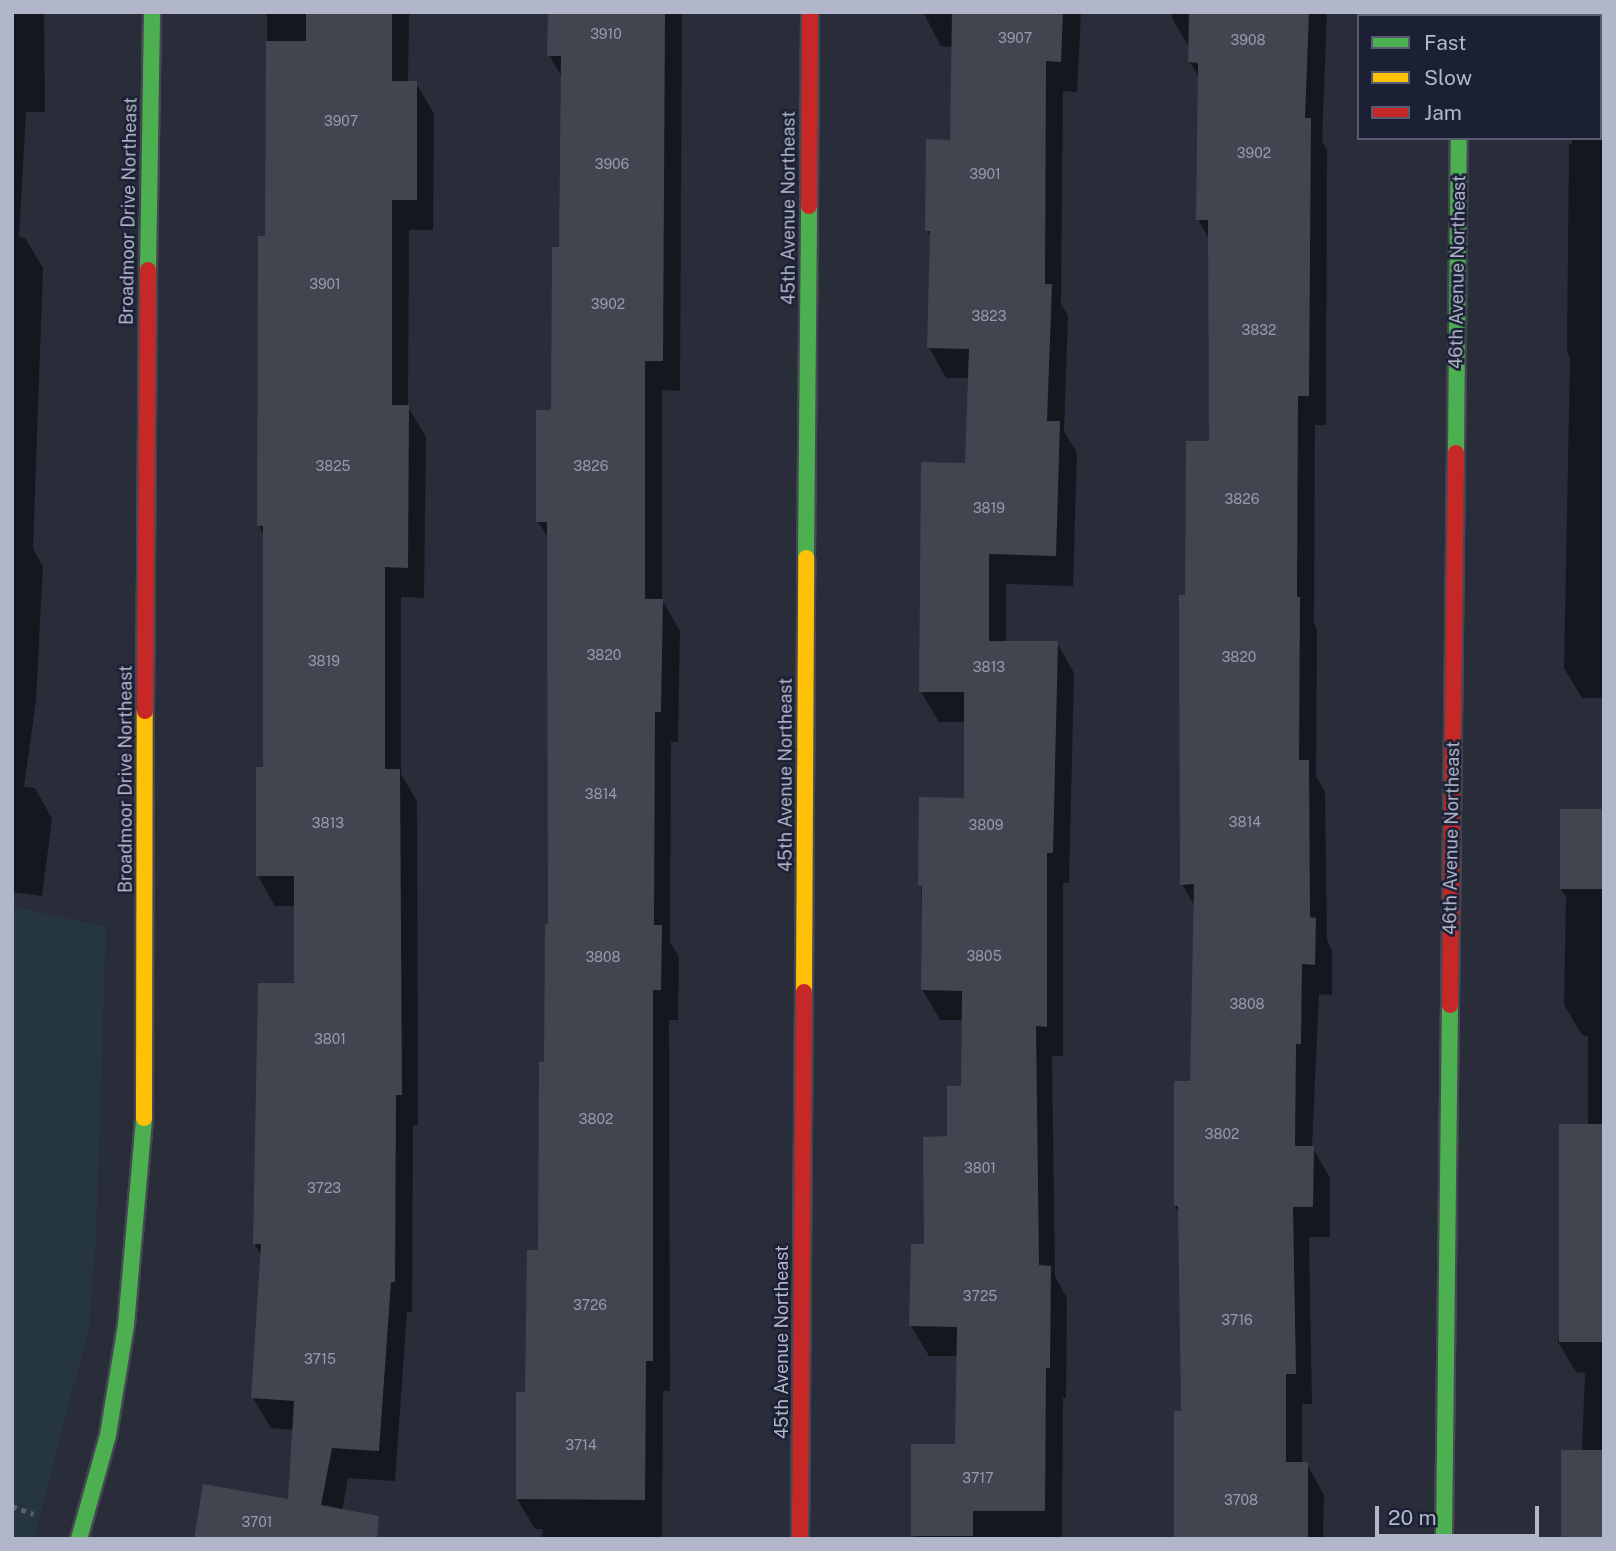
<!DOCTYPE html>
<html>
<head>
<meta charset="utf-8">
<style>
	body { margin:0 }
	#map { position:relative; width:1616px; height:1551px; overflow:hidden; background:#292c39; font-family:"Public Sans",sans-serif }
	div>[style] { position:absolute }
	.green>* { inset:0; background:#253640 }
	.shadow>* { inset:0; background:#0007 }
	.building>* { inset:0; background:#424550; transform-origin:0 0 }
	.path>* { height:4.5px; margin-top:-2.25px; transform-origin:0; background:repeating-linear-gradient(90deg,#5b5f69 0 5px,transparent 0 10px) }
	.roads { filter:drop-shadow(2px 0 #454852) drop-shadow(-2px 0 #454852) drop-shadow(0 2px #454852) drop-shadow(0 -2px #454852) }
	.street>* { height:38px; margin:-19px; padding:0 19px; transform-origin:19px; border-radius:19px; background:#595b66 }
	.fast>* { height:16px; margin:-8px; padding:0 8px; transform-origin:8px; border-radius:8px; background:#4caf50 }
	.slow>* { height:16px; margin:-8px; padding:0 8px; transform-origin:8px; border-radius:8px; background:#ffc107 }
	.jam>* { height:16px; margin:-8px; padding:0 8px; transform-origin:8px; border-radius:8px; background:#c62828 }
	span { translate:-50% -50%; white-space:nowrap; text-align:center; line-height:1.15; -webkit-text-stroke:5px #1b2034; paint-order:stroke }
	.number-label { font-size:14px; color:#969aac }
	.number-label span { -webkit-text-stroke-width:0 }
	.street-label { font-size:18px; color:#b2b6ca }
	.frame { position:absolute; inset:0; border:14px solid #b2b6ca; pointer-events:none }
	.legend { position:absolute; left:1357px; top:14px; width:245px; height:126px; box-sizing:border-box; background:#1b2034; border:2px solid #575c70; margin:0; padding:9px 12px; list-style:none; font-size:21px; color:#b2b6ca }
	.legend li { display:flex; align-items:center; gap:14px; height:35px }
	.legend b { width:35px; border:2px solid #575c70 }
	.scale { position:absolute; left:1375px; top:1506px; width:164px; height:32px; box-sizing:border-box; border:4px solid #b2b6ca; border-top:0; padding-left:9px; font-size:21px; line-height:24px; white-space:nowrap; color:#b2b6ca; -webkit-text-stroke:5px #1b2034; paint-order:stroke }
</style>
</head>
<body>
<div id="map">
	<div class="green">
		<div style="clip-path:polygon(12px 906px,106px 927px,96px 1239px,89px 1327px,34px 1539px,12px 1539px)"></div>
	</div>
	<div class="shadow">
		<div style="clip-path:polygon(12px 12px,44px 12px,45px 112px,26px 112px,19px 237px,25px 238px,43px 268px,33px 549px,43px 566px,36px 700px,24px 787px,35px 788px,52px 819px,42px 896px,12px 892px)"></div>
		<div style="clip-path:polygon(267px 12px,409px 12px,408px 83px,416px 83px,434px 114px,433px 230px,409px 230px,408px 407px,426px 437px,424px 598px,401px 597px,401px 774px,417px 801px,418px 1125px,413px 1125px,412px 1312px,407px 1312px,395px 1481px,348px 1478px,337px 1539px,289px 1502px,294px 1430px,271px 1428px,253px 1398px,262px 1257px,254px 1243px,296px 985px,296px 906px,275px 906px,258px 876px,264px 769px,264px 536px,259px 526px,267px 238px)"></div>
		<div style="clip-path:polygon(549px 12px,682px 12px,680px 391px,662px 390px,662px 600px,680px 631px,678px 742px,671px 742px,670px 942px,679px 957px,678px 1020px,669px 1020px,670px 1391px,663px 1391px,662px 1539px,542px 1539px,543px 1529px,535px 1529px,517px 1499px,539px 1252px,549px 926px,549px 540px,538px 521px,553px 412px,561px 249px,563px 79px,549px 55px)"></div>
		<div style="clip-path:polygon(923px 12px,1081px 12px,1077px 92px,1063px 91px,1061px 304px,1068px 316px,1064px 431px,1077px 453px,1073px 586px,1006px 584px,1006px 643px,1057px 643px,1074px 673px,1069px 883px,1063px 883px,1063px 1056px,1052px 1056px,1055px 1276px,1067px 1298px,1066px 1398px,1063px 1398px,1062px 1539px,915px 1539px,913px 1535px,957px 1446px,958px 1356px,929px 1356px,911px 1326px,962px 1088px,964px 1020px,940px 1020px,922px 989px,921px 798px,966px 799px,966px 722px,939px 722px,921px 692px,967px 465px,969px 378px,946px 378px,929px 347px,932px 239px,927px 230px,952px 142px,953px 47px,941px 46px)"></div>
		<div style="clip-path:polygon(1172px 12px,1327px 12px,1322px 141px,1327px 150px,1326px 425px,1315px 425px,1314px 624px,1317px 629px,1316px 776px,1325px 792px,1327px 940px,1332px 950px,1332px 995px,1319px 994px,1312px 1147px,1330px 1178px,1330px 1237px,1309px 1237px,1312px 1404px,1302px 1404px,1302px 1464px,1307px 1464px,1324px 1495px,1323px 1539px,1178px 1539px,1176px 1536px,1183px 1413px,1179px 1213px,1175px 1206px,1192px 1082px,1195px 907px,1182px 884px,1187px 597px,1211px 443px,1210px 241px,1198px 219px,1200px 79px,1190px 62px,1190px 49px,1172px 18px)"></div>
		<div style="clip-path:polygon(1571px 12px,1604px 12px,1604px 698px,1582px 698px,1564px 668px,1570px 358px,1567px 352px,1569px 144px,1572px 144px,1572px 138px,1600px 138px,1600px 16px,1571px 16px)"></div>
		<div style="clip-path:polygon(1604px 811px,1604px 1539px,1582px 1451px,1585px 1373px,1576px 1372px,1558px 1342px,1588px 1125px,1588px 1036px,1582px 1035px,1564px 1005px,1566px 897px,1561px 889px)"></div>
	</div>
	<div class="building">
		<div style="clip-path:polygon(306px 12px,392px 12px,392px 81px,417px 81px,417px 200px,392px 200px,392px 405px,409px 405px,408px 568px,385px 567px,385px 769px,400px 769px,402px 1095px,396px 1095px,395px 1282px,391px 1282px,379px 1451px,332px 1448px,321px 1505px,379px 1516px,377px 1539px,194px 1539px,203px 1484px,288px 1499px,294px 1401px,251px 1398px,261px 1244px,253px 1244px,258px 983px,294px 983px,294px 876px,256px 876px,256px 767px,263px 767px,263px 526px,257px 526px,258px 236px,265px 236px,266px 41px,306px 41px)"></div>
		<div style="clip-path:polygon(548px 12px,665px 12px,663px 361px,645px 361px,645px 599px,663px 599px,661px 712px,655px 712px,654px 925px,662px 925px,661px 990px,653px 990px,653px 1361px,646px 1361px,645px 1500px,516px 1499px,516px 1392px,525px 1392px,527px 1250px,538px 1250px,539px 1062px,544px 1062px,545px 924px,548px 924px,547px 522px,536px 522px,536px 410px,551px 410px,552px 247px,559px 247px,561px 56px,547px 56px)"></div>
		<div style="clip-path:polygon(952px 12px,1063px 12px,1061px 62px,1046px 61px,1045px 284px,1052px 284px,1047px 421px,1060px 421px,1056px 556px,989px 554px,989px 641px,1058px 641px,1053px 853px,1047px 853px,1047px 1027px,1036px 1026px,1039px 1265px,1051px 1266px,1050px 1368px,1046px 1368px,1045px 1511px,973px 1511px,973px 1536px,911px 1536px,911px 1444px,955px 1444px,957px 1327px,909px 1326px,911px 1244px,924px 1244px,923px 1137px,947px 1136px,947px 1086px,961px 1086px,962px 991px,921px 990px,922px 886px,918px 885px,919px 797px,964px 798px,964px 692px,919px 692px,921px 462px,965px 463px,969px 349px,927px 348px,930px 231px,925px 231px,926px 139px,950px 140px)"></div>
		<div style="clip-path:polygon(1189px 12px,1309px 12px,1305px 118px,1311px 118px,1309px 396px,1298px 396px,1297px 597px,1300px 597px,1299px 760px,1309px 760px,1310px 917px,1316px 918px,1315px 965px,1302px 964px,1301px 1044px,1296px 1044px,1295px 1146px,1314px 1146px,1313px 1207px,1293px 1207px,1296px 1374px,1286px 1374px,1286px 1462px,1308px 1462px,1308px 1537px,1174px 1537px,1174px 1411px,1181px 1411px,1178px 1206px,1174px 1206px,1174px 1081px,1190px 1081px,1194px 884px,1180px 885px,1179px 595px,1185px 595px,1186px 441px,1209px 441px,1208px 220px,1196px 220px,1198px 63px,1188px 62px)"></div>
		<div style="left:1560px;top:809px;width:44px;height:80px"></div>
		<div style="left:1559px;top:1124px;width:45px;height:218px"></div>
		<div style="left:1561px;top:1450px;width:43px;height:89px"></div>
	</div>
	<div class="path">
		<div style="left:12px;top:1506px;width:23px;rotate:20deg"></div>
	</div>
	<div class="roads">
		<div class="street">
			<div style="left:1461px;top:16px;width:4px;rotate:-90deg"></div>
		</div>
		<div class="fast">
			<div style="left:148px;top:270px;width:258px;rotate:-89.1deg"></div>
			<div style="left:1456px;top:453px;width:315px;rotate:-89.5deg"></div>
			<div style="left:806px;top:558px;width:352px;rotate:-89.5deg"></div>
			<div style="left:79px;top:1539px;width:108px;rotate:-74.4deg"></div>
			<div style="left:108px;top:1435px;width:111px;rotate:-80.7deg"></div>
			<div style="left:126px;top:1325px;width:208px;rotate:-85deg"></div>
			<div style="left:1444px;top:1539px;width:534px;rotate:-89.36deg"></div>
		</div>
		<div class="slow">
			<div style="left:804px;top:992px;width:434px;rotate:-89.7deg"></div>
			<div style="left:144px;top:1118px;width:407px;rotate:-89.9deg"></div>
		</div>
		<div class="jam">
			<div style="left:809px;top:206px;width:194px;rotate:-89.7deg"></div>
			<div style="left:145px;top:711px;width:441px;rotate:-89.6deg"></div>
			<div style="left:1450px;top:1005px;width:552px;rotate:-89.38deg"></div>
			<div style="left:800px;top:1539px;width:547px;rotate:-89.58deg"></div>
		</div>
	</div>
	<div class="number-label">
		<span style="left:606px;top:34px">3910</span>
		<span style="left:1015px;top:38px">3907</span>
		<span style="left:1248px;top:40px">3908</span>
		<span style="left:341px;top:121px">3907</span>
		<span style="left:1254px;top:153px">3902</span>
		<span style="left:612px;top:164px">3906</span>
		<span style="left:985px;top:174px">3901</span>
		<span style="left:325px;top:284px">3901</span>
		<span style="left:608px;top:304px">3902</span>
		<span style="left:989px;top:316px">3823</span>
		<span style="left:1259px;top:330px">3832</span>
		<span style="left:333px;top:466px">3825</span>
		<span style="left:591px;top:466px">3826</span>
		<span style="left:1242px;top:499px">3826</span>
		<span style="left:989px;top:508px">3819</span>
		<span style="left:604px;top:655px">3820</span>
		<span style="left:1239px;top:657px">3820</span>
		<span style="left:324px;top:661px">3819</span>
		<span style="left:989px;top:667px">3813</span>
		<span style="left:601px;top:794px">3814</span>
		<span style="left:1245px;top:822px">3814</span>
		<span style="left:328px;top:823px">3813</span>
		<span style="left:986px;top:825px">3809</span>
		<span style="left:984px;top:956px">3805</span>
		<span style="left:603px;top:957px">3808</span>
		<span style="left:1247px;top:1004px">3808</span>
		<span style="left:330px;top:1039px">3801</span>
		<span style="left:596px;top:1119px">3802</span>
		<span style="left:1222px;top:1134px">3802</span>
		<span style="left:980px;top:1168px">3801</span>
		<span style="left:324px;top:1188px">3723</span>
		<span style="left:980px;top:1296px">3725</span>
		<span style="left:590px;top:1305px">3726</span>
		<span style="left:1237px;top:1320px">3716</span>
		<span style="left:320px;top:1359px">3715</span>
		<span style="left:581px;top:1445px">3714</span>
		<span style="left:978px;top:1478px">3717</span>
		<span style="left:1241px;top:1500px">3708</span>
		<span style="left:257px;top:1522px">3701</span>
	</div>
	<div class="street-label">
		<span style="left:789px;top:208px;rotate:-90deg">45th Avenue Northeast</span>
		<span style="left:129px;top:211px;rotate:-89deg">Broadmoor Drive Northeast</span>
		<span style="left:1458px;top:272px;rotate:-89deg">46th Avenue Northeast</span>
		<span style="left:786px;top:775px;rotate:-90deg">45th Avenue Northeast</span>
		<span style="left:126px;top:779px;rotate:-90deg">Broadmoor Drive Northeast</span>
		<span style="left:1452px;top:838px;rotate:-89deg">46th Avenue Northeast</span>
		<span style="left:782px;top:1342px;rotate:-90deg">45th Avenue Northeast</span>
	</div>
	<div class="frame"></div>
	<ul class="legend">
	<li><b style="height:9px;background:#4caf50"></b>Fast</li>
	<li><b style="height:9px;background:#ffc107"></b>Slow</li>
	<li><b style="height:9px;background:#c62828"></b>Jam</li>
	</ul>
	<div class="scale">20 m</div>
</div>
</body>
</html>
